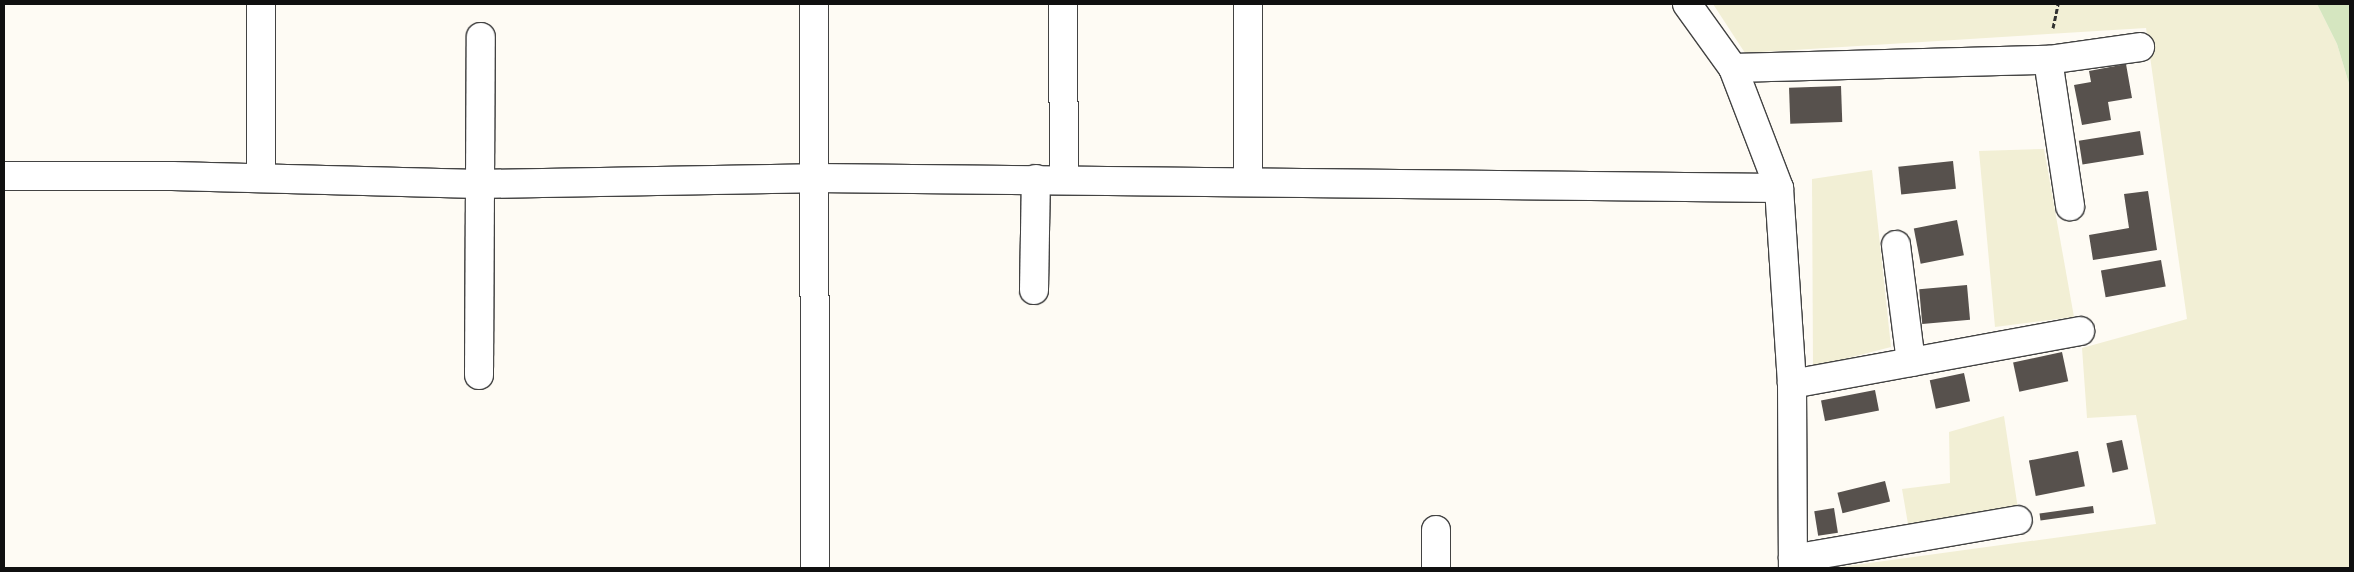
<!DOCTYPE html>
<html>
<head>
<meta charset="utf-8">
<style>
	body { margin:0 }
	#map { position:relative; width:2354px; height:572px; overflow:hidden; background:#fefbf4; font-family:Spectral,serif }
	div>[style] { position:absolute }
	.farmland>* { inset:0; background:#f2efd5 }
	.green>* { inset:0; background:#d5e6c0 }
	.building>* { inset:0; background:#57514d; transform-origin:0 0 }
	.path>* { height:3px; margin-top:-1.5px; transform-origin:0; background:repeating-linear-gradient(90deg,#323232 0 5px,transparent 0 7.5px) }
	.roads { filter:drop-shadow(1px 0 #434343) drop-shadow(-1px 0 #434343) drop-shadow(0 1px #434343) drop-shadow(0 -1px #434343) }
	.minor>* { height:28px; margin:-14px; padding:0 14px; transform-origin:14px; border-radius:14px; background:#fff }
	span { translate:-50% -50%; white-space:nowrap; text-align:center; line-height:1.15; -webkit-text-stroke:5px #fff; paint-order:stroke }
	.frame { position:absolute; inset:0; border:5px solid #101010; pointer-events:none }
</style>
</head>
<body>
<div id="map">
	<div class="farmland">
		<div style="clip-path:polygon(1713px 4px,2317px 4px,2337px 44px,2350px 87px,2350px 568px,1833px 568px,2156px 524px,2136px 415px,2087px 418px,2082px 348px,2187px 319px,2146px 28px,1745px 53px)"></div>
		<div style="clip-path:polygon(2044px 149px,2074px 317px,1995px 327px,1979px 151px)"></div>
		<div style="clip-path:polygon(1872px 170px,1891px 347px,1813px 367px,1812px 179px)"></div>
		<div style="clip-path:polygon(2004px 416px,2018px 509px,1908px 524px,1902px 489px,1950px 483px,1949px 432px)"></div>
	</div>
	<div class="green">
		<div style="clip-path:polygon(2317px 4px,2350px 4px,2350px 87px,2337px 44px)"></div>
	</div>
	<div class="building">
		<div style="clip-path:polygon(2126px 64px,2132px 98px,2108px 102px,2111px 120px,2082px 125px,2074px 85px,2091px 82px,2089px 71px)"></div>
		<div style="left:1841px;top:86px;width:36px;height:52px;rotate:88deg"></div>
		<div style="left:2140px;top:131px;width:24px;height:62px;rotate:81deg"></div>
		<div style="left:1953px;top:161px;width:28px;height:55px;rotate:84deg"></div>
		<div style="clip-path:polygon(2148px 191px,2157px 250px,2093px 260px,2089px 235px,2129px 228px,2124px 194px)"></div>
		<div style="left:1957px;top:220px;width:36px;height:44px;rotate:79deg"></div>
		<div style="left:2161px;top:260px;width:27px;height:61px;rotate:80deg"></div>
		<div style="left:1967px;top:285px;width:35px;height:48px;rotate:85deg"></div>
		<div style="left:2062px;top:352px;width:30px;height:50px;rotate:78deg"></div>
		<div style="left:1964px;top:373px;width:29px;height:35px;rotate:78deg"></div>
		<div style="left:1875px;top:390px;width:21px;height:55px;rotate:79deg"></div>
		<div style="left:2122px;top:440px;width:30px;height:16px;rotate:78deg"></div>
		<div style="left:2078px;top:451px;width:36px;height:50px;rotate:79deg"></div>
		<div style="left:1885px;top:481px;width:21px;height:49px;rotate:76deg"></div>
		<div style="left:2093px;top:506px;width:7px;height:54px;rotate:82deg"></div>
		<div style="left:1834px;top:508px;width:25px;height:20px;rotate:81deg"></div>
	</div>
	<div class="path">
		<div style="left:2053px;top:28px;width:25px;rotate:-78deg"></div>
	</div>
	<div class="roads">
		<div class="minor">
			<div style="left:261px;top:4px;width:174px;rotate:90deg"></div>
			<div style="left:814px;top:4px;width:564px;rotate:89.9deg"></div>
			<div style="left:1063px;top:4px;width:176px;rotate:89.7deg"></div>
			<div style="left:1248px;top:4px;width:176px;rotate:90deg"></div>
			<div style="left:1687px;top:4px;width:79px;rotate:54.3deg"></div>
			<div style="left:1733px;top:68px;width:129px;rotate:69deg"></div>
			<div style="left:1779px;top:188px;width:196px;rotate:86.2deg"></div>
			<div style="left:1792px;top:384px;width:184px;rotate:89.7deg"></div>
			<div style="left:2048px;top:60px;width:148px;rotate:81.4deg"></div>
			<div style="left:1733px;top:68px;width:315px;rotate:-1.5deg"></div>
			<div style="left:2048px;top:60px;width:93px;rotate:-8deg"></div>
			<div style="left:4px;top:176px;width:168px"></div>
			<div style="left:172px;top:176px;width:307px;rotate:1.5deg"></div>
			<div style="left:479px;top:184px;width:335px;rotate:-1deg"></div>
			<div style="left:814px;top:178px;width:965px;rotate:0.59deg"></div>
			<div style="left:1896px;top:245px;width:118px;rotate:82.7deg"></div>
			<div style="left:1034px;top:290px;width:111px;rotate:-89deg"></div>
			<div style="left:479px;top:375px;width:338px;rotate:-89.7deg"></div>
			<div style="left:1792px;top:384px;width:293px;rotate:-10.4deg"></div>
			<div style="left:1793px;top:559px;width:228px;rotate:-9.8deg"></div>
			<div style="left:1436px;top:568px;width:38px;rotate:-90deg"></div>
		</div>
	</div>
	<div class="frame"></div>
</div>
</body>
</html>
